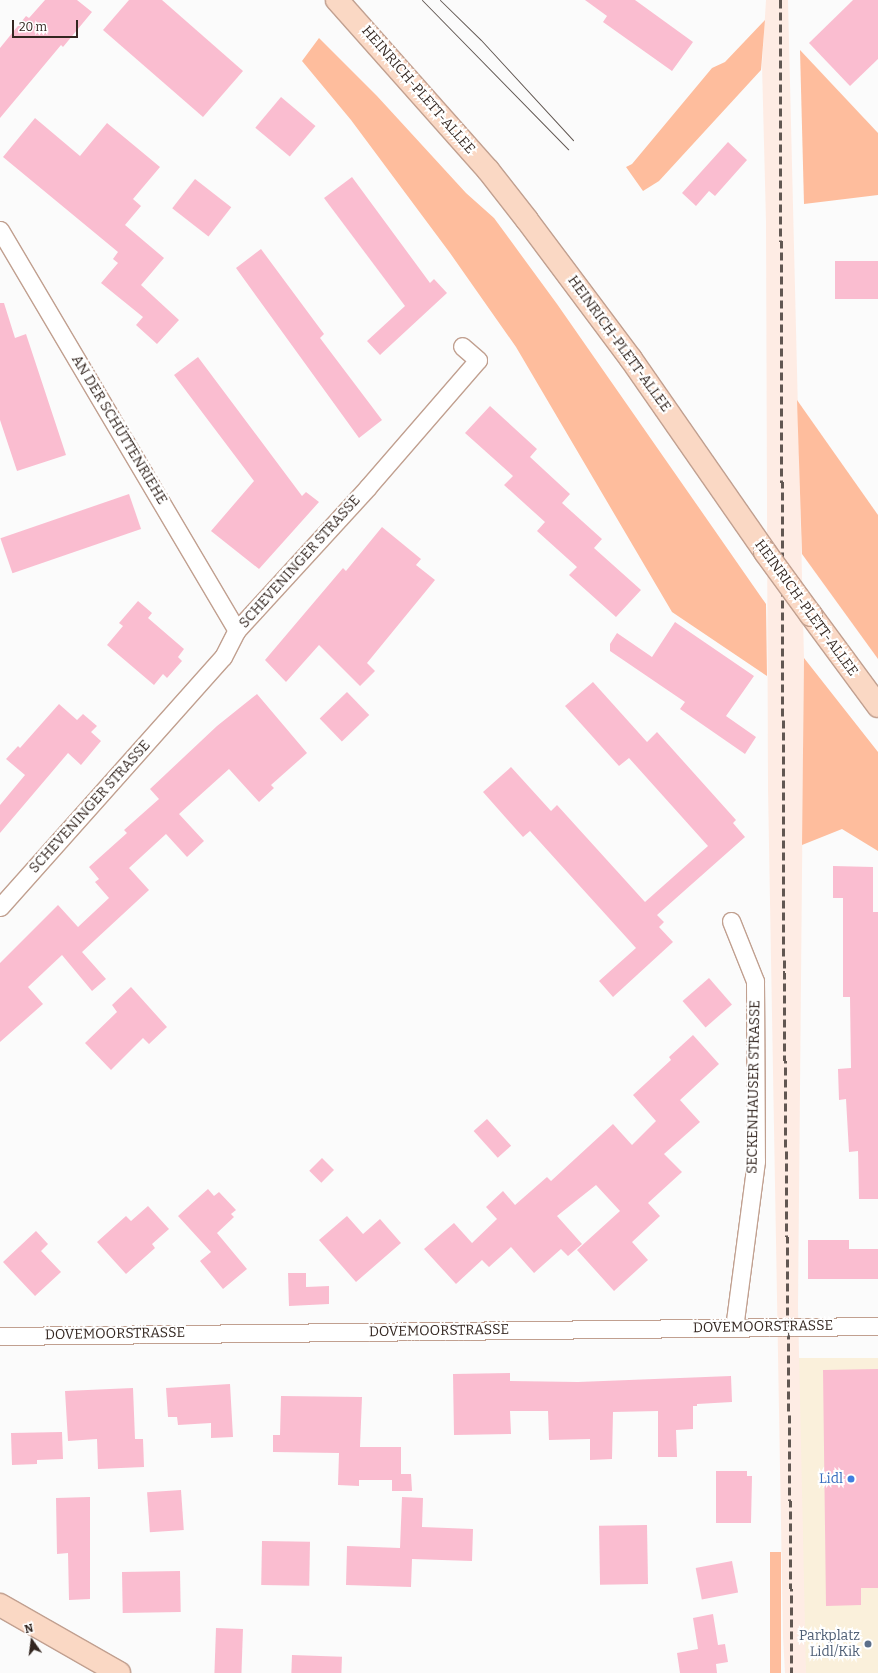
<!DOCTYPE html>
<html>
<head>
<meta charset="utf-8">
<style>
	body { margin:0 }
	#map { position:relative; width:878px; height:1673px; overflow:hidden; background:#fbfbfb; font-family:Bitter,serif }
	div>[style] { position:absolute }
	.commercial>* { inset:0; background:#faf0db; transform-origin:0 0 }
	.built>* { inset:0; background:#feece4 }
	.green>* { inset:0; background:#febd9d; transform-origin:0 0 }
	.building>* { inset:0; background:#fabdd0; transform-origin:0 0 }
	.roads { filter:drop-shadow(1px 0 #c1a090) drop-shadow(-1px 0 #c1a090) drop-shadow(0 1px #c1a090) drop-shadow(0 -1px #c1a090) }
	.minor>* { height:17px; margin:-8.5px; padding:0 8.5px; transform-origin:8.5px; border-radius:8.5px; background:#fff }
	.secondary>* { height:22px; margin:-11px; padding:0 11px; transform-origin:11px; border-radius:11px; background:#fad8c4 }
	.tram>* { height:1px; margin:-0.5px; padding:0 0.5px; transform-origin:0.5px; border-radius:0.5px; background:#615752 }
	.rail>* { height:3px; margin-top:-1.5px; transform-origin:0; background:repeating-linear-gradient(90deg,#615752 0 8px,transparent 0 12px) }
	.bridges { filter:drop-shadow(1px 0 #c1a090) drop-shadow(-1px 0 #c1a090) drop-shadow(0 1px #c1a090) drop-shadow(0 -1px #c1a090) }
	.secondary-bridge>* { height:22px; margin:-11px; padding:0 11px; transform-origin:11px; border-radius:11px; background:#fad8c4 }
	.dots>* { width:11px; height:11px; translate:-50% -50%; box-sizing:border-box; border:2px solid #fff; border-radius:50% }
	span { translate:-50% -50%; white-space:nowrap; text-align:center; line-height:1.15; -webkit-text-stroke:4px #fff; paint-order:stroke }
	.street-label { font-size:14px; color:#332620 }
	.shop-label { font-size:14px; color:#366cbe }
	.right { translate:-100% -50%; text-align:right }
	.service-label { font-size:14px; color:#4e5e75 }
	.north { position:absolute; left:12px; top:1621px; width:40px; height:40px; -webkit-text-stroke:3px #fff; paint-order:stroke; rotate:346deg; font-size:11px; font-weight:700; line-height:16px; text-align:center; color:#332620 }
	.north::after { content:''; display:block; margin:auto; width:14px; height:18px; background:#332620; clip-path:polygon(50% 0,100% 100%,50% 72%,0 100%) }
	.scale { position:absolute; left:12px; top:20px; width:66px; height:18px; box-sizing:border-box; border:2px solid #332620; border-top:0; padding-left:5px; font-size:12px; line-height:14px; white-space:nowrap; color:#332620; -webkit-text-stroke:3px #fff; paint-order:stroke }
</style>
</head>
<body>
<div id="map">
	<div class="commercial">
		<div style="left:799px;top:1358px;width:79px;height:315px"></div>
	</div>
	<div class="built">
		<div style="clip-path:polygon(766px 0,788px 0,804px 658px,798px 1307px,806px 1673px,785px 1673px,783px 1637px,768px 789px,766px 222px,762px 65px)"></div>
	</div>
	<div class="green">
		<div style="clip-path:polygon(765px 20px,761px 70px,659px 181px,643px 191px,626px 167px,632px 164px,712px 68px,725px 62px)"></div>
		<div style="clip-path:polygon(319px 38px,377px 96px,466px 193px,494px 218px,557px 304px,766px 604px,767px 676px,672px 612px,516px 347px,450px 253px,351px 120px,302px 61px)"></div>
		<div style="clip-path:polygon(800px 50px,878px 133px,878px 195px,804px 204px)"></div>
		<div style="clip-path:polygon(797px 400px,878px 515px,878px 659px,802px 554px)"></div>
		<div style="clip-path:polygon(804px 658px,878px 752px,878px 851px,842px 829px,802px 845px)"></div>
		<div style="left:770px;top:1552px;width:11px;height:121px"></div>
	</div>
	<div class="building">
		<div style="clip-path:polygon(45px 0,77px 0,92px 12px,63px 47px,61px 45px,0 118px,0 48px,26px 16px,29px 18px)"></div>
		<div style="clip-path:polygon(129px 0,162px 0,243px 71px,203px 117px,103px 30px)"></div>
		<div style="clip-path:polygon(585px 0,635px 0,693px 42px,672px 71px,603px 22px,607px 16px)"></div>
		<div style="clip-path:polygon(853px 0,878px 0,878px 59px,850px 86px,809px 43px)"></div>
		<div style="left:281px;top:97px;width:45px;height:40px;rotate:40deg"></div>
		<div style="clip-path:polygon(35px 118px,80px 156px,107px 123px,160px 167px,133px 199px,141px 206px,125px 225px,164px 258px,141px 285px,179px 320px,157px 344px,136px 325px,143px 317px,101px 283px,118px 263px,113px 259px,118px 252px,3px 157px)"></div>
		<div style="clip-path:polygon(728px 142px,747px 160px,715px 196px,709px 191px,696px 206px,682px 193px)"></div>
		<div style="clip-path:polygon(352px 177px,430px 283px,434px 279px,447px 293px,380px 355px,367px 341px,405px 306px,324px 198px)"></div>
		<div style="left:195px;top:179px;width:46px;height:37px;rotate:38deg"></div>
		<div style="clip-path:polygon(261px 249px,324px 334px,320px 338px,382px 420px,359px 438px,236px 268px)"></div>
		<div style="left:878px;top:261px;width:38px;height:43px;rotate:90deg"></div>
		<div style="clip-path:polygon(0 303px,4px 303px,15px 338px,26px 334px,66px 455px,17px 471px,0 420px)"></div>
		<div style="clip-path:polygon(198px 357px,302px 496px,306px 492px,319px 502px,259px 569px,211px 531px,254px 481px,174px 375px)"></div>
		<div style="clip-path:polygon(490px 406px,537px 449px,530px 457px,570px 494px,562px 503px,602px 539px,594px 548px,641px 590px,616px 617px,569px 575px,577px 567px,537px 531px,545px 522px,504px 485px,513px 476px,465px 433px)"></div>
		<div style="left:129px;top:494px;width:37px;height:136px;rotate:71deg"></div>
		<div style="clip-path:polygon(382px 527px,421px 559px,416px 565px,435px 580px,367px 663px,375px 671px,360px 686px,319px 645px,286px 682px,265px 660px,343px 568px,346px 571px)"></div>
		<div style="clip-path:polygon(138px 601px,152px 613px,148px 618px,184px 649px,178px 657px,182px 661px,167px 678px,163px 674px,154px 685px,107px 645px,123px 626px,119px 623px)"></div>
		<div style="clip-path:polygon(675px 622px,754px 676px,726px 716px,756px 737px,745px 754px,680px 709px,685px 702px,610px 651px,610px 644px,617px 633px,652px 657px)"></div>
		<div style="clip-path:polygon(593px 682px,647px 742px,657px 732px,736px 820px,733px 823px,745px 837px,657px 915px,664px 922px,659px 927px,673px 942px,613px 997px,599px 981px,636px 948px,530px 831px,523px 837px,483px 792px,511px 767px,551px 811px,557px 805px,645px 902px,708px 846px,629px 758px,619px 766px,565px 706px)"></div>
		<div style="left:347px;top:692px;width:32px;height:38px;rotate:46deg"></div>
		<div style="clip-path:polygon(257px 694px,307px 753px,271px 785px,274px 788px,259px 802px,229px 769px,179px 814px,204px 841px,187px 857px,166px 834px,129px 868px,149px 890px,82px 952px,106px 979px,92px 991px,62px 955px,28px 987px,43px 1004px,0 1042px,0 963px,58px 905px,78px 927px,109px 898px,95px 882px,99px 879px,89px 867px,127px 833px,124px 830px,159px 799px,150px 789px,217px 726px)"></div>
		<div style="clip-path:polygon(59px 704px,77px 720px,83px 714px,97px 726px,91px 732px,101px 741px,81px 765px,68px 753px,0 833px,0 805px,25px 775px,6px 759px,18px 746px,20px 748px)"></div>
		<div style="clip-path:polygon(833px 866px,873px 867px,873px 912px,878px 912px,878px 1199px,859px 1199px,858px 1151px,849px 1152px,846px 1099px,839px 1100px,838px 1069px,851px 1068px,850px 997px,843px 997px,843px 898px,833px 898px)"></div>
		<div style="left:709px;top:978px;width:35px;height:35px;rotate:49deg"></div>
		<div style="clip-path:polygon(131px 987px,167px 1027px,149px 1044px,143px 1038px,111px 1070px,85px 1043px,117px 1012px,112px 1005px)"></div>
		<div style="clip-path:polygon(693px 1035px,719px 1064px,680px 1100px,700px 1122px,664px 1154px,682px 1172px,648px 1203px,660px 1216px,632px 1242px,648px 1260px,614px 1291px,577px 1250px,620px 1211px,596px 1185px,557px 1216px,582px 1244px,568px 1256px,561px 1249px,534px 1273px,511px 1247px,489px 1267px,482px 1260px,456px 1284px,424px 1249px,454px 1223px,472px 1243px,497px 1219px,486px 1207px,503px 1191px,515px 1205px,547px 1177px,551px 1181px,613px 1124px,632px 1145px,656px 1121px,633px 1095px,671px 1060px,669px 1057px)"></div>
		<div style="left:487px;top:1119px;width:36px;height:18px;rotate:48deg"></div>
		<div style="left:322px;top:1158px;width:17px;height:18px;rotate:45deg"></div>
		<div style="clip-path:polygon(208px 1189px,214px 1196px,219px 1192px,236px 1210px,231px 1214px,234px 1217px,217px 1233px,247px 1269px,223px 1289px,200px 1261px,211px 1252px,178px 1216px)"></div>
		<div style="clip-path:polygon(148px 1206px,169px 1229px,152px 1244px,155px 1248px,126px 1274px,97px 1242px,126px 1216px,131px 1221px)"></div>
		<div style="clip-path:polygon(347px 1216px,363px 1234px,380px 1219px,401px 1243px,356px 1282px,319px 1240px)"></div>
		<div style="clip-path:polygon(36px 1231px,48px 1244px,41px 1251px,61px 1272px,35px 1296px,3px 1262px)"></div>
		<div style="clip-path:polygon(808px 1240px,849px 1240px,849px 1249px,878px 1249px,878px 1279px,808px 1279px)"></div>
		<div style="clip-path:polygon(288px 1273px,306px 1273px,306px 1287px,329px 1286px,329px 1304px,289px 1306px)"></div>
		<div style="clip-path:polygon(878px 1369px,878px 1588px,861px 1588px,861px 1605px,826px 1606px,823px 1370px)"></div>
		<div style="clip-path:polygon(510px 1373px,510px 1381px,578px 1382px,731px 1376px,732px 1402px,697px 1404px,697px 1406px,693px 1406px,693px 1429px,676px 1430px,677px 1457px,658px 1457px,658px 1411px,613px 1412px,612px 1459px,590px 1460px,590px 1439px,549px 1440px,548px 1411px,510px 1411px,511px 1434px,454px 1435px,453px 1374px)"></div>
		<div style="clip-path:polygon(230px 1384px,233px 1437px,211px 1438px,211px 1423px,178px 1425px,177px 1417px,168px 1417px,166px 1388px)"></div>
		<div style="clip-path:polygon(133px 1388px,135px 1439px,143px 1439px,144px 1467px,98px 1469px,97px 1439px,68px 1441px,65px 1391px)"></div>
		<div style="clip-path:polygon(281px 1396px,362px 1397px,360px 1447px,401px 1447px,401px 1474px,411px 1474px,412px 1491px,392px 1491px,392px 1480px,359px 1480px,359px 1486px,338px 1485px,339px 1453px,273px 1452px,273px 1435px,280px 1435px)"></div>
		<div style="clip-path:polygon(62px 1432px,63px 1459px,37px 1460px,37px 1464px,12px 1465px,11px 1433px)"></div>
		<div style="clip-path:polygon(716px 1471px,747px 1471px,747px 1476px,752px 1476px,751px 1523px,716px 1523px)"></div>
		<div style="left:181px;top:1490px;width:40px;height:34px;rotate:86deg"></div>
		<div style="clip-path:polygon(90px 1497px,90px 1599px,69px 1600px,68px 1553px,57px 1554px,56px 1498px)"></div>
		<div style="clip-path:polygon(402px 1497px,423px 1498px,422px 1527px,473px 1529px,472px 1561px,412px 1559px,411px 1587px,346px 1585px,347px 1546px,400px 1548px)"></div>
		<div style="left:647px;top:1525px;width:59px;height:48px;rotate:89deg"></div>
		<div style="left:262px;top:1541px;width:48px;height:44px;rotate:1deg"></div>
		<div style="left:732px;top:1561px;width:32px;height:37px;rotate:79deg"></div>
		<div style="left:180px;top:1571px;width:41px;height:58px;rotate:89deg"></div>
		<div style="clip-path:polygon(713px 1614px,718px 1645px,725px 1644px,728px 1662px,716px 1664px,717px 1673px,680px 1673px,677px 1653px,698px 1649px,693px 1618px)"></div>
		<div style="left:216px;top:1628px;width:27px;height:45px;rotate:2deg"></div>
		<div style="left:292px;top:1655px;width:50px;height:18px;rotate:2deg"></div>
	</div>
	<div class="roads">
		<div class="minor">
			<div style="left:0;top:230px;width:465px;rotate:59.4deg"></div>
			<div style="left:0;top:907px;width:335px;rotate:-48.3deg"></div>
			<div style="left:223px;top:657px;width:30px;rotate:-63deg"></div>
			<div style="left:237px;top:630px;width:193px;rotate:-47.5deg"></div>
			<div style="left:367px;top:488px;width:169px;rotate:-49.1deg"></div>
			<div style="left:478px;top:360px;width:21px;rotate:-139deg"></div>
			<div style="left:731px;top:921px;width:65px;rotate:68.2deg"></div>
			<div style="left:755px;top:981px;width:180px;rotate:89.7deg"></div>
			<div style="left:756px;top:1161px;width:167px;rotate:97.5deg"></div>
			<div style="left:0;top:1336px;width:878px;rotate:-0.65deg"></div>
		</div>
		<div class="secondary">
			<div style="left:337px;top:0;width:227px;rotate:48.4deg"></div>
			<div style="left:488px;top:170px;width:63px;rotate:52deg"></div>
			<div style="left:527px;top:220px;width:174px;rotate:53.2deg"></div>
			<div style="left:631px;top:359px;width:235px;rotate:55.2deg"></div>
			<div style="left:811px;top:615px;width:113px;rotate:53.6deg"></div>
			<div style="left:0;top:1605px;width:137px;rotate:29.7deg"></div>
		</div>
	</div>
	<div class="tram">
		<div style="left:422px;top:0;width:209px;rotate:45.6deg"></div>
		<div style="left:440px;top:0;width:57px;rotate:44.3deg"></div>
		<div style="left:481px;top:40px;width:136px;rotate:47.4deg"></div>
	</div>
	<div class="rail">
		<div style="left:780px;top:0;width:971px;rotate:89.76deg"></div>
		<div style="left:784px;top:971px;width:702px;rotate:89.35deg"></div>
	</div>
	<div class="bridges">
		<div class="secondary-bridge">
			<div style="left:765px;top:552px;width:78px;rotate:53.9deg"></div>
		</div>
	</div>
	<div class="dots">
		<div style="left:851px;top:1479px;background:#3f7fe0"></div>
		<div style="left:868px;top:1644px;background:#5c6f8a"></div>
	</div>
	<div class="street-label">
		<span style="left:418px;top:90px;rotate:49deg">HEINRICH-PLETT-ALLEE</span>
		<span style="left:619px;top:344px;rotate:54deg">HEINRICH-PLETT-ALLEE</span>
		<span style="left:119px;top:430px;rotate:59deg">AN DER SCHÜTTENRIEHE</span>
		<span style="left:300px;top:562px;rotate:-48deg">SCHEVENINGER STRASSE</span>
		<span style="left:806px;top:608px;rotate:54deg">HEINRICH-PLETT-ALLEE</span>
		<span style="left:90px;top:807px;rotate:-48deg">SCHEVENINGER STRASSE</span>
		<span style="left:754px;top:1087px;rotate:-89deg">SECKENHAUSER STRASSE</span>
		<span style="left:763px;top:1327px;rotate:-1deg">DOVEMOORSTRASSE</span>
		<span style="left:439px;top:1331px;rotate:-1deg">DOVEMOORSTRASSE</span>
		<span style="left:115px;top:1334px;rotate:-1deg">DOVEMOORSTRASSE</span>
	</div>
	<div class="shop-label">
		<span class="right" style="left:843px;top:1479px">Lidl</span>
	</div>
	<div class="service-label">
		<span class="right" style="left:860px;top:1644px">Parkplatz<br>Lidl/Kik</span>
	</div>
	<div class="north">N</div>
	<div class="scale">20 m</div>
</div>
</body>
</html>
